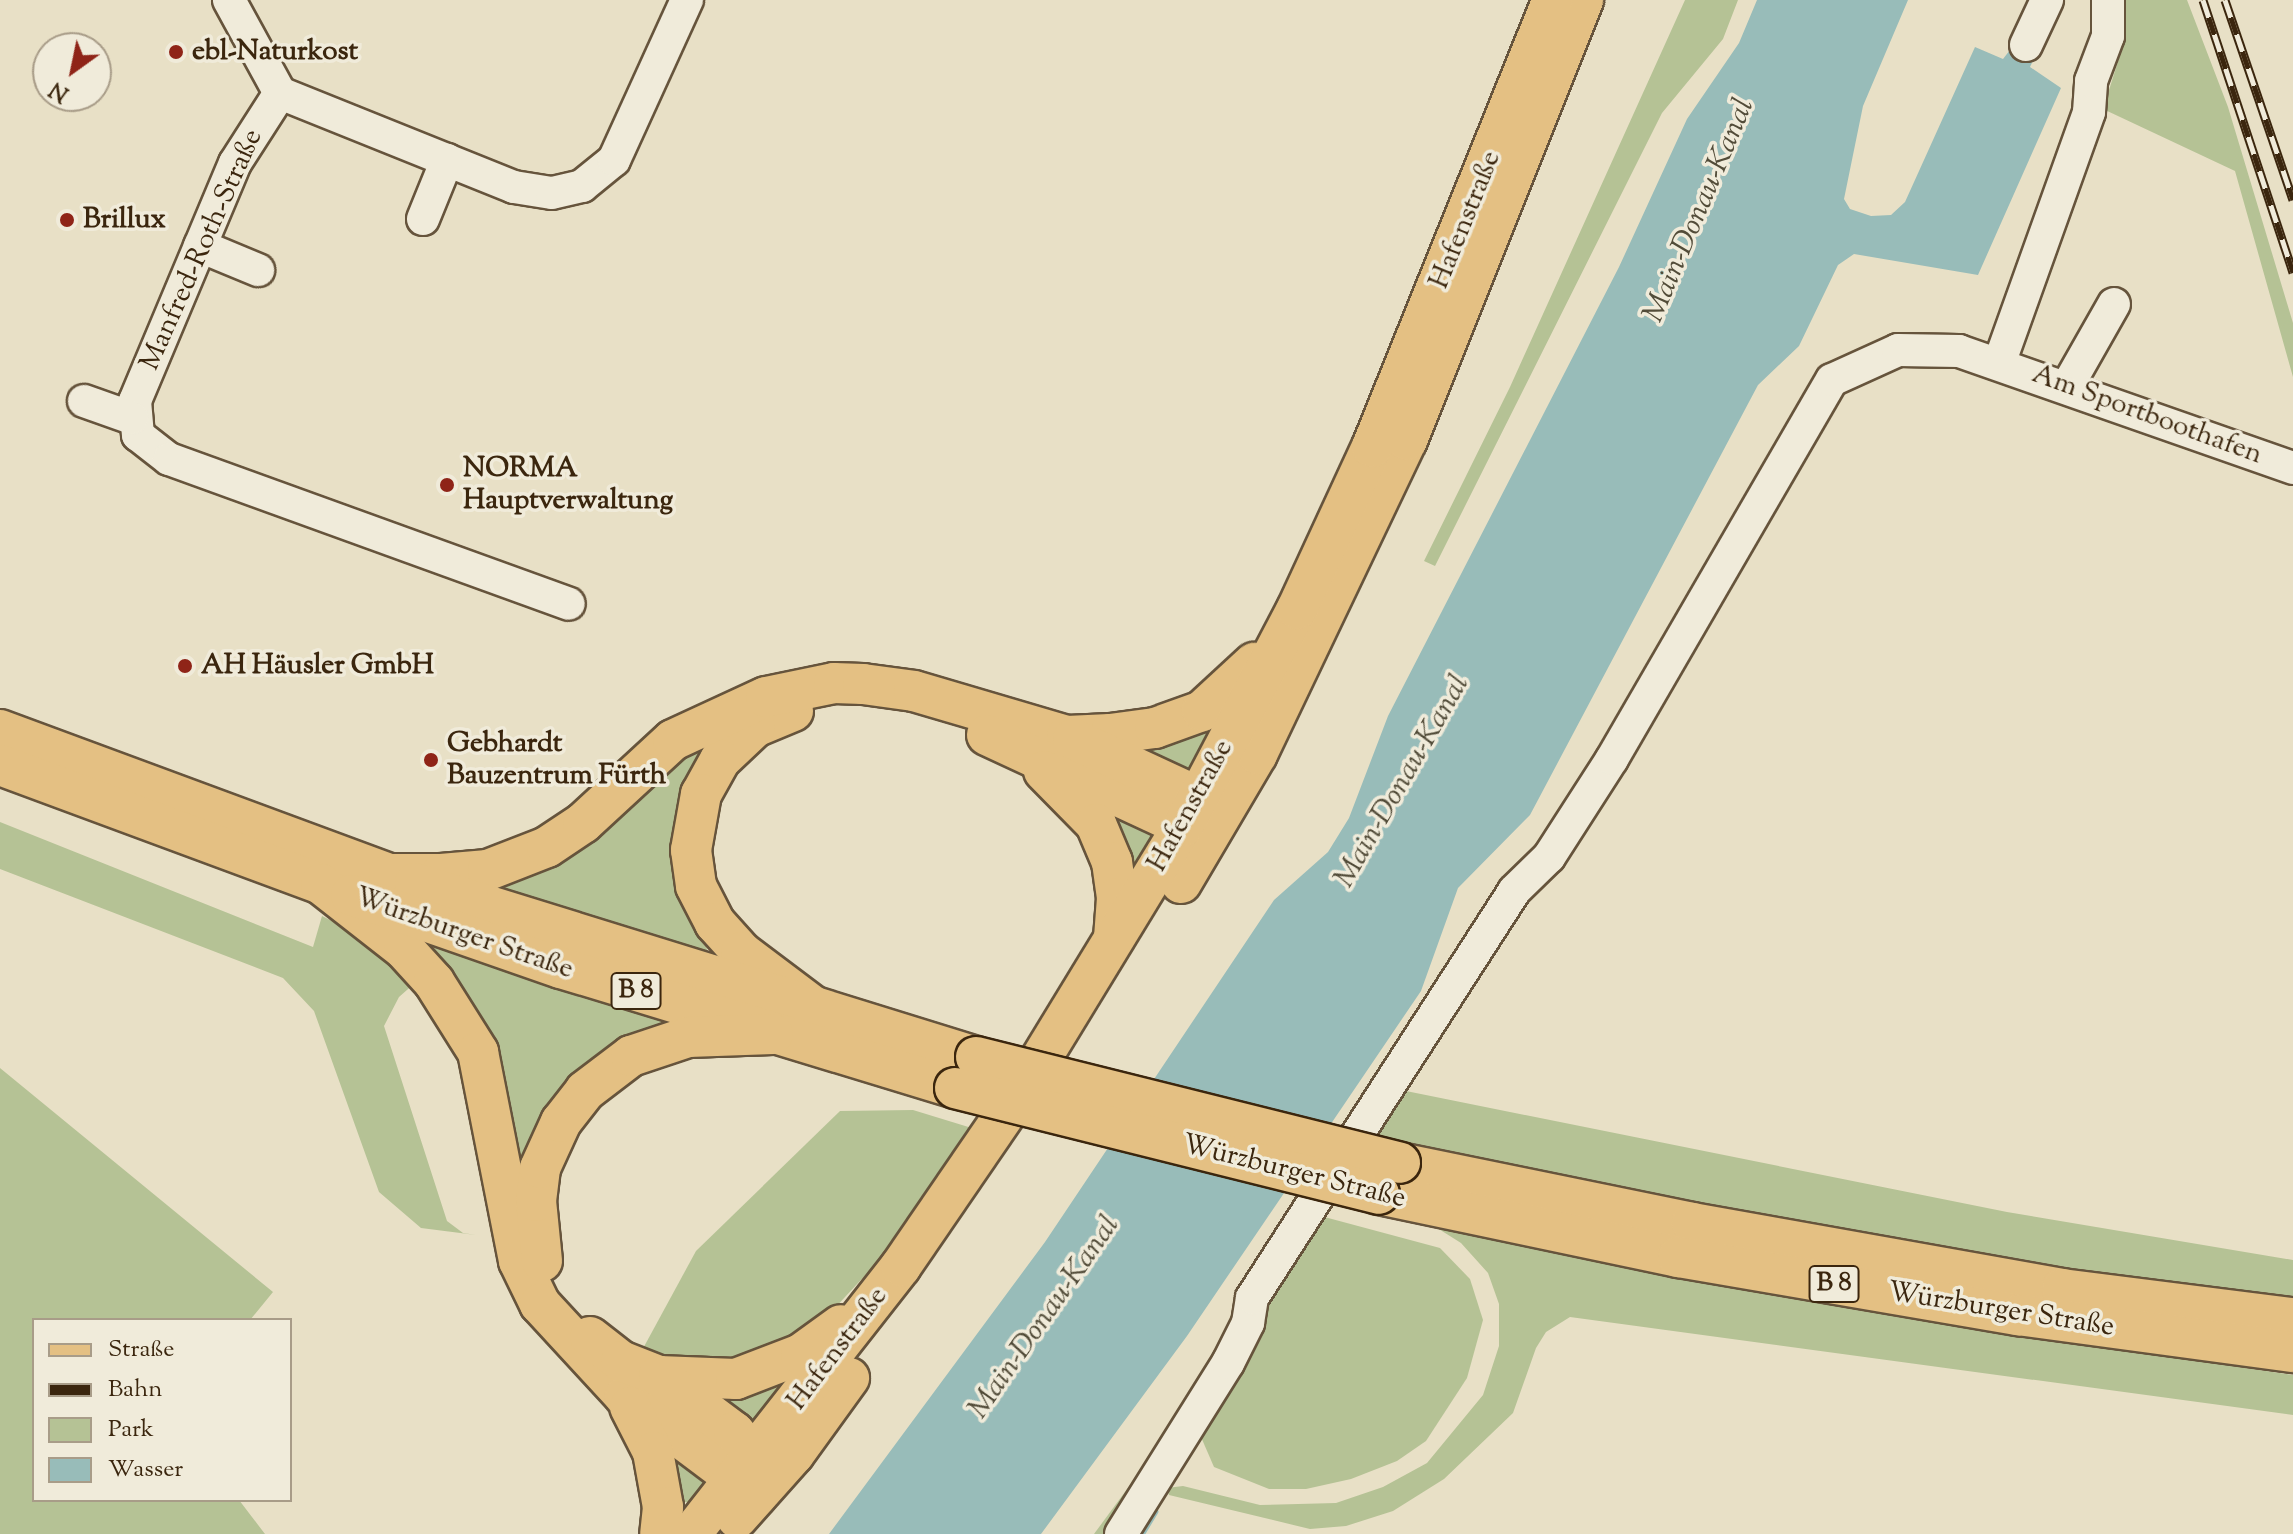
<!DOCTYPE html>
<html>
<head>
<meta charset="utf-8">
<style>
	body { margin:0 }
	#map { position:relative; width:2293px; height:1534px; overflow:hidden; background:#e8e0c6; font-family:"Sorts Mill Goudy",serif }
	div>[style] { position:absolute }
	.green>* { inset:0; background:#b5c295 }
	.water>* { inset:0; background:#98bcb9 }
	.stream>* { height:6px; margin:-3px; padding:0 3px; transform-origin:3px; border-radius:3px; background:#98bcb9 }
	.roads { filter:drop-shadow(2px 0 #66543c) drop-shadow(-2px 0 #66543c) drop-shadow(0 2px #66543c) drop-shadow(0 -2px #66543c) }
	.minor>* { height:32px; margin:-16px; padding:0 16px; transform-origin:16px; border-radius:16px; background:#f0ebda }
	.major>* { height:40px; margin:-20px; padding:0 20px; transform-origin:20px; border-radius:20px; background:#e4c083 }
	.rail>* { height:9px; margin-top:-4.5px; transform-origin:0; background:repeating-linear-gradient(90deg,#f0ebda 0 18px,#3b260e 0 36px); box-sizing:border-box; border-block:2px solid #3b260e }
	.bridges { filter:drop-shadow(2px 0 #3b260e) drop-shadow(-2px 0 #3b260e) drop-shadow(0 2px #3b260e) drop-shadow(0 -2px #3b260e) }
	.major-bridge>* { height:40px; margin:-20px; padding:0 20px; transform-origin:20px; border-radius:20px; background:#e4c083 }
	.dots>* { width:22px; height:22px; translate:-50% -50%; box-sizing:border-box; border:4px solid #f0ebda; border-radius:50% }
	span { translate:-50% -50%; white-space:nowrap; text-align:center; line-height:1.15; -webkit-text-stroke:7px #f0ebda; paint-order:stroke }
	.shield-label span { padding:2px 6px; background:#f0ebda; border:2px solid; border-radius:6px; -webkit-text-stroke-width:0 }
	.shield-label { font-size:26px; color:#3b260e; font-weight:700 }
	.poi-label { font-size:28px; color:#3b260e; font-weight:700 }
	.left { translate:0 -50%; text-align:left }
	.street-label { font-size:28px; color:#3b260e }
	.water-label { font-size:30px; color:#524c39; font-style:italic }
	.legend { position:absolute; left:32px; top:1318px; width:260px; height:184px; box-sizing:border-box; background:#f0ebda; border:2px solid #a89c88; margin:0; padding:10px 14px; list-style:none; font-size:24px; color:#3b260e }
	.legend li { display:flex; align-items:center; gap:16px; height:40px }
	.legend b { width:40px; border:2px solid #a89c88 }
	.north { position:absolute; left:32px; top:32px; width:80px; height:80px; box-sizing:border-box; background:#f0ebda; border:2px solid #a89c88; border-radius:50%; rotate:213deg; font-size:22px; font-weight:700; line-height:32px; text-align:center; color:#3b260e }
	.north::after { content:''; display:block; margin:auto; width:28px; height:36px; background:#8f2418; clip-path:polygon(50% 0,100% 100%,50% 72%,0 100%) }
</style>
</head>
<body>
<div id="map">
	<div class="green">
		<div style="clip-path:polygon(1685px 0,1738px 0,1723px 39px,1662px 113px,1435px 566px,1424px 561px,1510px 387px)"></div>
		<div style="clip-path:polygon(2122px 0,2187px 0,2228px 107px,2293px 323px,2293px 377px,2235px 171px,2103px 109px,2121px 52px)"></div>
		<div style="clip-path:polygon(1221px 714px,1190px 774px,1125px 741px)"></div>
		<div style="clip-path:polygon(694px 745px,709px 747px,696px 917px,710px 958px,494px 892px,498px 884px)"></div>
		<div style="clip-path:polygon(1097px 802px,1157px 833px,1131px 883px)"></div>
		<div style="clip-path:polygon(0 822px,313px 947px,322px 916px,348px 929px,416px 982px,399px 997px,384px 1026px,447px 1221px,463px 1233px,476px 1235px,421px 1228px,379px 1192px,314px 1011px,283px 978px,0 869px)"></div>
		<div style="clip-path:polygon(440px 943px,671px 1018px,672px 1028px,520px 1163px,424px 948px)"></div>
		<div style="clip-path:polygon(0 1068px,273px 1292px,250px 1320px,34px 1320px,34px 1500px,239px 1500px,265px 1534px,0 1534px)"></div>
		<div style="clip-path:polygon(1406px 1091px,2007px 1212px,2293px 1260px,2293px 1298px,1936px 1250px,1595px 1189px,1372px 1138px)"></div>
		<div style="clip-path:polygon(913px 1110px,975px 1129px,883px 1256px,833px 1310px,778px 1347px,731px 1362px,675px 1365px,640px 1354px,696px 1251px,840px 1111px)"></div>
		<div style="clip-path:polygon(1317px 1215px,1440px 1248px,1470px 1279px,1483px 1320px,1467px 1378px,1426px 1441px,1397px 1461px,1351px 1479px,1306px 1489px,1269px 1489px,1214px 1467px,1201px 1437px,1206px 1412px)"></div>
		<div style="clip-path:polygon(1434px 1226px,1898px 1317px,2293px 1375px,2293px 1415px,1570px 1317px,1546px 1332px,1536px 1348px,1513px 1413px,1444px 1479px,1393px 1511px,1346px 1526px,1310px 1529px,1169px 1495px,1167px 1488px,1183px 1486px,1260px 1505px,1336px 1503px,1383px 1487px,1427px 1463px,1483px 1395px,1499px 1346px,1499px 1304px,1488px 1273px,1461px 1243px)"></div>
		<div style="clip-path:polygon(806px 1364px,766px 1431px,702px 1396px)"></div>
		<div style="clip-path:polygon(1197px 1394px,1110px 1534px,1094px 1534px)"></div>
		<div style="clip-path:polygon(664px 1446px,713px 1477px,706px 1505px,671px 1500px)"></div>
	</div>
	<div class="water">
		<div style="clip-path:polygon(1757px 0,1908px 0,1863px 106px,1844px 199px,1850px 209px,1871px 216px,1891px 215px,1905px 202px,1975px 47px,2003px 59px,2017px 41px,2037px 52px,2030px 67px,2061px 88px,1978px 275px,1854px 254px,1838px 265px,1799px 346px,1758px 385px,1530px 815px,1458px 888px,1421px 991px,1187px 1336px,1041px 1534px,829px 1534px,1045px 1242px,1274px 900px,1328px 852px,1349px 818px,1388px 716px,1619px 267px,1687px 119px,1739px 43px)"></div>
	</div>
	<div class="stream">
		<div style="left:1142px;top:1534px;width:26px;rotate:-59deg"></div>
	</div>
	<div class="roads">
		<div class="minor">
			<div style="left:229px;top:0;width:106px;rotate:61.3deg"></div>
			<div style="left:2026px;top:45px;width:50px;rotate:-65deg"></div>
			<div style="left:280px;top:93px;width:83px;rotate:122.7deg"></div>
			<div style="left:235px;top:163px;width:258px;rotate:112.8deg"></div>
			<div style="left:135px;top:401px;width:34px;rotate:85deg"></div>
			<div style="left:138px;top:435px;width:39px;rotate:38deg"></div>
			<div style="left:169px;top:459px;width:425px;rotate:19.9deg"></div>
			<div style="left:280px;top:93px;width:252px;rotate:21.9deg"></div>
			<div style="left:514px;top:187px;width:38px;rotate:9deg"></div>
			<div style="left:552px;top:193px;width:31px;rotate:-13deg"></div>
			<div style="left:582px;top:186px;width:41px;rotate:-39.1deg"></div>
			<div style="left:614px;top:160px;width:176px;rotate:-65.5deg"></div>
			<div style="left:423px;top:219px;width:64px;rotate:-67.9deg"></div>
			<div style="left:200px;top:246px;width:63px;rotate:22.5deg"></div>
			<div style="left:2000px;top:361px;width:264px;rotate:-70.3deg"></div>
			<div style="left:2089px;top:112px;width:31px;rotate:-86deg"></div>
			<div style="left:2091px;top:81px;width:48px;rotate:-69.3deg"></div>
			<div style="left:2108px;top:36px;width:36px;rotate:-90deg"></div>
			<div style="left:2068px;top:385px;width:93px;rotate:-60.4deg"></div>
			<div style="left:84px;top:401px;width:51px;rotate:19.5deg"></div>
			<div style="left:1121px;top:1534px;width:202px;rotate:-58deg"></div>
			<div style="left:1228px;top:1363px;width:45px;rotate:-63.4deg"></div>
			<div style="left:1248px;top:1323px;width:25px;rotate:-81deg"></div>
			<div style="left:1252px;top:1298px;width:484px;rotate:-57.2deg"></div>
			<div style="left:1514px;top:891px;width:49px;rotate:-44.2deg"></div>
			<div style="left:1549px;top:857px;width:117px;rotate:-57.3deg"></div>
			<div style="left:1612px;top:759px;width:438px;rotate:-59.9deg"></div>
			<div style="left:1832px;top:380px;width:72px;rotate:-24.4deg"></div>
			<div style="left:1898px;top:350px;width:61px;rotate:0.9deg"></div>
			<div style="left:1959px;top:351px;width:354px;rotate:19.3deg"></div>
		</div>
		<div class="major">
			<div style="left:793px;top:711px;width:41px;rotate:157.2deg"></div>
			<div style="left:755px;top:727px;width:48px;rotate:136.7deg"></div>
			<div style="left:720px;top:760px;width:39px;rotate:119deg"></div>
			<div style="left:701px;top:794px;width:57px;rotate:100.1deg"></div>
			<div style="left:691px;top:850px;width:36px;rotate:82deg"></div>
			<div style="left:696px;top:886px;width:42px;rotate:62.8deg"></div>
			<div style="left:715px;top:923px;width:39px;rotate:48deg"></div>
			<div style="left:741px;top:952px;width:101px;rotate:37deg"></div>
			<div style="left:0;top:730px;width:415px;rotate:20.3deg"></div>
			<div style="left:389px;top:874px;width:52px"></div>
			<div style="left:441px;top:874px;width:47px;rotate:-4.9deg"></div>
			<div style="left:488px;top:870px;width:63px;rotate:-21.3deg"></div>
			<div style="left:547px;top:847px;width:43px;rotate:-33.7deg"></div>
			<div style="left:583px;top:823px;width:122px;rotate:-42.7deg"></div>
			<div style="left:673px;top:740px;width:102px;rotate:-24.8deg"></div>
			<div style="left:766px;top:697px;width:69px;rotate:-11.6deg"></div>
			<div style="left:834px;top:683px;width:29px;rotate:2deg"></div>
			<div style="left:863px;top:684px;width:51px;rotate:7.8deg"></div>
			<div style="left:914px;top:691px;width:159px;rotate:16.4deg"></div>
			<div style="left:1067px;top:736px;width:43px;rotate:-2.7deg"></div>
			<div style="left:1110px;top:734px;width:45px;rotate:-7.6deg"></div>
			<div style="left:1155px;top:728px;width:50px;rotate:-19.9deg"></div>
			<div style="left:1202px;top:711px;width:71px;rotate:-42.7deg"></div>
			<div style="left:987px;top:735px;width:240px;rotate:24.9deg"></div>
			<div style="left:1073px;top:739px;width:164px;rotate:24.8deg"></div>
			<div style="left:0;top:765px;width:342px;rotate:20.3deg"></div>
			<div style="left:321px;top:884px;width:105px;rotate:38.1deg"></div>
			<div style="left:404px;top:949px;width:45px;rotate:47.7deg"></div>
			<div style="left:434px;top:982px;width:83px;rotate:57.8deg"></div>
			<div style="left:478px;top:1052px;width:213px;rotate:78.9deg"></div>
			<div style="left:519px;top:1261px;width:48px;rotate:64deg"></div>
			<div style="left:540px;top:1304px;width:125px;rotate:47.3deg"></div>
			<div style="left:625px;top:1396px;width:165px;rotate:36.9deg"></div>
			<div style="left:1044px;top:771px;width:74px;rotate:45.5deg"></div>
			<div style="left:1096px;top:824px;width:41px;rotate:67.2deg"></div>
			<div style="left:1112px;top:862px;width:36px;rotate:82deg"></div>
			<div style="left:1117px;top:898px;width:40px;rotate:94.3deg"></div>
			<div style="left:415px;top:883px;width:587px;rotate:17.23deg"></div>
			<div style="left:1181px;top:883px;width:150px;rotate:-59.5deg"></div>
			<div style="left:1257px;top:754px;width:348px;rotate:-64.5deg"></div>
			<div style="left:1407px;top:440px;width:474px;rotate:-68.2deg"></div>
			<div style="left:351px;top:895px;width:222px;rotate:19.2deg"></div>
			<div style="left:561px;top:968px;width:412px;rotate:16.9deg"></div>
			<div style="left:1400px;top:1163px;width:298px;rotate:11.6deg"></div>
			<div style="left:1692px;top:1223px;width:376px;rotate:10.1deg"></div>
			<div style="left:2062px;top:1289px;width:233px;rotate:7.2deg"></div>
			<div style="left:1379px;top:1194px;width:306px;rotate:11.9deg"></div>
			<div style="left:1678px;top:1257px;width:346px;rotate:9.7deg"></div>
			<div style="left:2019px;top:1315px;width:276px;rotate:7.7deg"></div>
			<div style="left:542px;top:1261px;width:60px;rotate:-95.7deg"></div>
			<div style="left:536px;top:1201px;width:33px;rotate:-83deg"></div>
			<div style="left:540px;top:1168px;width:51px;rotate:-65.5deg"></div>
			<div style="left:561px;top:1122px;width:39px;rotate:-52deg"></div>
			<div style="left:585px;top:1091px;width:58px;rotate:-37.3deg"></div>
			<div style="left:631px;top:1056px;width:60px;rotate:-18.4deg"></div>
			<div style="left:688px;top:1037px;width:85px;rotate:-2deg"></div>
			<div style="left:590px;top:1337px;width:39px;rotate:38deg"></div>
			<div style="left:621px;top:1361px;width:41px;rotate:21.5deg"></div>
			<div style="left:659px;top:1376px;width:77px;rotate:2.2deg"></div>
			<div style="left:736px;top:1379px;width:70px;rotate:-21deg"></div>
			<div style="left:801px;top:1354px;width:49px;rotate:-35.9deg"></div>
			<div style="left:659px;top:1376px;width:94px;rotate:36.7deg"></div>
			<div style="left:734px;top:1432px;width:59px;rotate:48.4deg"></div>
			<div style="left:630px;top:1407px;width:51px;rotate:62.9deg"></div>
			<div style="left:653px;top:1452px;width:56px;rotate:79.7deg"></div>
			<div style="left:663px;top:1507px;width:27px;rotate:96deg"></div>
			<div style="left:737px;top:1518px;width:86px;rotate:-48.3deg"></div>
			<div style="left:794px;top:1454px;width:94px;rotate:-54.1deg"></div>
			<div style="left:691px;top:1534px;width:340px;rotate:-51.9deg"></div>
			<div style="left:901px;top:1266px;width:216px;rotate:-55.6deg"></div>
			<div style="left:1023px;top:1088px;width:307px;rotate:-58.6deg"></div>
			<div style="left:1183px;top:826px;width:245px;rotate:-62.3deg"></div>
			<div style="left:1297px;top:609px;width:179px;rotate:-65.2deg"></div>
			<div style="left:1372px;top:447px;width:482px;rotate:-68deg"></div>
		</div>
	</div>
	<div class="rail">
		<div style="left:2203px;top:0;width:287px;rotate:71.7deg"></div>
		<div style="left:2225px;top:0;width:211px;rotate:71.2deg"></div>
	</div>
	<div class="bridges">
		<div class="major-bridge">
			<div style="left:976px;top:1057px;width:437px;rotate:14deg"></div>
			<div style="left:955px;top:1088px;width:437px;rotate:14deg"></div>
		</div>
	</div>
	<div class="dots">
		<div style="left:176px;top:52px;background:#8f2418"></div>
		<div style="left:67px;top:220px;background:#8f2418"></div>
		<div style="left:447px;top:485px;background:#8f2418"></div>
		<div style="left:185px;top:666px;background:#8f2418"></div>
		<div style="left:431px;top:760px;background:#8f2418"></div>
	</div>
	<div class="shield-label">
		<span style="left:636px;top:991px">B 8</span>
		<span style="left:1834px;top:1284px">B 8</span>
	</div>
	<div class="poi-label">
		<span class="left" style="left:192px;top:52px">ebl-Naturkost</span>
		<span class="left" style="left:83px;top:220px">Brillux</span>
		<span class="left" style="left:463px;top:485px">NORMA<br>Hauptverwaltung</span>
		<span class="left" style="left:201px;top:666px">AH Häusler GmbH</span>
		<span class="left" style="left:447px;top:760px">Gebhardt<br>Bauzentrum Fürth</span>
	</div>
	<div class="street-label">
		<span style="left:1466px;top:220px;rotate:-68deg">Hafenstraße</span>
		<span style="left:202px;top:250px;rotate:-66deg">Manfred-Roth-Straße</span>
		<span style="left:2147px;top:415px;rotate:20deg">Am Sportboothafen</span>
		<span style="left:1191px;top:806px;rotate:-61deg">Hafenstraße</span>
		<span style="left:464px;top:934px;rotate:19deg">Würzburger Straße</span>
		<span style="left:1294px;top:1172px;rotate:14deg">Würzburger Straße</span>
		<span style="left:2001px;top:1310px;rotate:9deg">Würzburger Straße</span>
		<span style="left:838px;top:1349px;rotate:-53deg">Hafenstraße</span>
	</div>
	<div class="water-label">
		<span style="left:1700px;top:211px;rotate:-67deg">Main-Donau-Kanal</span>
		<span style="left:1403px;top:782px;rotate:-60deg">Main-Donau-Kanal</span>
		<span style="left:1045px;top:1318px;rotate:-55deg">Main-Donau-Kanal</span>
	</div>
	<ul class="legend">
	<li><b style="height:10px;background:#e4c083"></b>Straße</li>
	<li><b style="height:10px;background:#3b260e"></b>Bahn</li>
	<li><b style="height:22px;background:#b5c295"></b>Park</li>
	<li><b style="height:22px;background:#98bcb9"></b>Wasser</li>
	</ul>
	<div class="north">N</div>
</div>
</body>
</html>
